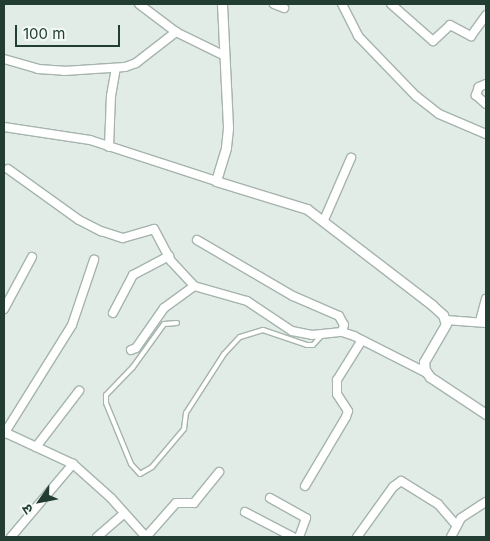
<!DOCTYPE html>
<html>
<head>
<meta charset="utf-8">
<style>
	body { margin:0 }
	#map { position:relative; width:490px; height:541px; overflow:hidden; background:#e2ece6; font-family:Inter,"Noto Sans Devanagari",sans-serif }
	div>[style] { position:absolute }
	.roads { filter:drop-shadow(1px 0 #a5b4ac) drop-shadow(-1px 0 #a5b4ac) drop-shadow(0 1px #a5b4ac) drop-shadow(0 -1px #a5b4ac) }
	.service>* { height:4px; margin:-2px; padding:0 2px; transform-origin:2px; border-radius:2px; background:#fff }
	.minor>* { height:8px; margin:-4px; padding:0 4px; transform-origin:4px; border-radius:4px; background:#fff }
	.tertiary>* { height:9px; margin:-4.5px; padding:0 4.5px; transform-origin:4.5px; border-radius:4.5px; background:#fff }
	span { translate:-50% -50%; white-space:nowrap; text-align:center; line-height:1.15; -webkit-text-stroke:4px #f2f9f5; paint-order:stroke }
	.frame { position:absolute; inset:0; border:5px solid #223d32; pointer-events:none }
	.north { position:absolute; left:15px; top:476px; width:50px; height:50px; -webkit-text-stroke:4px #f2f9f5; paint-order:stroke; rotate:237deg; font-size:14px; font-weight:700; line-height:20px; text-align:center; color:#223d32 }
	.north::after { content:''; display:block; margin:auto; width:18px; height:22px; background:#223d32; clip-path:polygon(50% 0,100% 100%,50% 72%,0 100%) }
	.scale { position:absolute; left:15px; top:25px; width:105px; height:22px; box-sizing:border-box; border:2px solid #223d32; border-top:0; padding-left:6px; font-size:15px; line-height:18px; white-space:nowrap; color:#223d32; -webkit-text-stroke:4px #f2f9f5; paint-order:stroke }
</style>
</head>
<body>
<div id="map">
	<div class="roads">
		<div class="service">
			<div style="left:177px;top:323px;width:13px;rotate:176deg"></div>
			<div style="left:164px;top:324px;width:53px;rotate:125.8deg"></div>
			<div style="left:133px;top:367px;width:39px;rotate:134deg"></div>
			<div style="left:106px;top:395px;width:8px;rotate:90deg"></div>
			<div style="left:106px;top:403px;width:66px;rotate:67.7deg"></div>
			<div style="left:131px;top:464px;width:13px;rotate:48deg"></div>
			<div style="left:140px;top:474px;width:14px;rotate:-30deg"></div>
			<div style="left:152px;top:467px;width:50px;rotate:-49.9deg"></div>
			<div style="left:184px;top:429px;width:16px;rotate:-83deg"></div>
			<div style="left:186px;top:413px;width:70px;rotate:-57.2deg"></div>
			<div style="left:224px;top:354px;width:23px;rotate:-47deg"></div>
			<div style="left:240px;top:337px;width:24px;rotate:-17deg"></div>
			<div style="left:263px;top:330px;width:46px;rotate:18.8deg"></div>
			<div style="left:307px;top:345px;width:6px"></div>
			<div style="left:313px;top:345px;width:13px;rotate:-48deg"></div>
		</div>
		<div class="minor">
			<div style="left:139px;top:4px;width:46px;rotate:37.1deg"></div>
			<div style="left:176px;top:32px;width:52px;rotate:26.1deg"></div>
			<div style="left:274px;top:4px;width:11px;rotate:22deg"></div>
			<div style="left:342px;top:4px;width:36px;rotate:63deg"></div>
			<div style="left:358px;top:36px;width:83px;rotate:46deg"></div>
			<div style="left:416px;top:96px;width:29px;rotate:38deg"></div>
			<div style="left:439px;top:114px;width:51px;rotate:23.1deg"></div>
			<div style="left:391px;top:4px;width:56px;rotate:41.4deg"></div>
			<div style="left:433px;top:41px;width:23px;rotate:-43deg"></div>
			<div style="left:450px;top:25px;width:24px;rotate:28deg"></div>
			<div style="left:471px;top:36px;width:26px;rotate:-54deg"></div>
			<div style="left:4px;top:59px;width:35px;rotate:16deg"></div>
			<div style="left:38px;top:69px;width:26px;rotate:4deg"></div>
			<div style="left:64px;top:71px;width:61px;rotate:-3.8deg"></div>
			<div style="left:125px;top:67px;width:12px;rotate:-20deg"></div>
			<div style="left:136px;top:63px;width:51px;rotate:-37.8deg"></div>
			<div style="left:486px;top:84px;width:8px;rotate:157deg"></div>
			<div style="left:479px;top:87px;width:9px;rotate:111deg"></div>
			<div style="left:476px;top:95px;width:13px;rotate:42deg"></div>
			<div style="left:4px;top:127px;width:87px;rotate:8.6deg"></div>
			<div style="left:90px;top:140px;width:133px;rotate:18deg"></div>
			<div style="left:109px;top:147px;width:51px;rotate:-87.8deg"></div>
			<div style="left:111px;top:96px;width:28px;rotate:-80deg"></div>
			<div style="left:8px;top:169px;width:87px;rotate:35.7deg"></div>
			<div style="left:79px;top:220px;width:25px;rotate:27deg"></div>
			<div style="left:101px;top:231px;width:23px;rotate:18deg"></div>
			<div style="left:123px;top:238px;width:32px;rotate:-16deg"></div>
			<div style="left:154px;top:229px;width:36px;rotate:62deg"></div>
			<div style="left:171px;top:261px;width:34px;rotate:47deg"></div>
			<div style="left:194px;top:286px;width:55px;rotate:15.8deg"></div>
			<div style="left:247px;top:301px;width:54px;rotate:33.7deg"></div>
			<div style="left:292px;top:331px;width:20px;rotate:11deg"></div>
			<div style="left:312px;top:335px;width:30px;rotate:-6deg"></div>
			<div style="left:342px;top:332px;width:13px;rotate:18deg"></div>
			<div style="left:354px;top:336px;width:82px;rotate:26.9deg"></div>
			<div style="left:324px;top:220px;width:68px;rotate:-66.5deg"></div>
			<div style="left:197px;top:240px;width:111px;rotate:30.3deg"></div>
			<div style="left:293px;top:296px;width:50px;rotate:23.5deg"></div>
			<div style="left:339px;top:316px;width:10px;rotate:61deg"></div>
			<div style="left:344px;top:325px;width:7px;rotate:106deg"></div>
			<div style="left:4px;top:309px;width:59px;rotate:-61.7deg"></div>
			<div style="left:113px;top:313px;width:43px;rotate:-62.2deg"></div>
			<div style="left:133px;top:275px;width:41px;rotate:-27.8deg"></div>
			<div style="left:446px;top:320px;width:40px;rotate:4.3deg"></div>
			<div style="left:480px;top:321px;width:23px;rotate:-75deg"></div>
			<div style="left:131px;top:350px;width:5px;rotate:-22deg"></div>
			<div style="left:136px;top:348px;width:49px;rotate:-55deg"></div>
			<div style="left:164px;top:308px;width:37px;rotate:-36deg"></div>
			<div style="left:4px;top:432px;width:76px;rotate:24.9deg"></div>
			<div style="left:73px;top:464px;width:51px;rotate:41.8deg"></div>
			<div style="left:111px;top:498px;width:52px;rotate:48.1deg"></div>
			<div style="left:4px;top:434px;width:128px;rotate:-58deg"></div>
			<div style="left:72px;top:325px;width:69px;rotate:-71.3deg"></div>
			<div style="left:36px;top:447px;width:71px;rotate:-52.5deg"></div>
			<div style="left:305px;top:486px;width:80px;rotate:-59.3deg"></div>
			<div style="left:346px;top:417px;width:6px;rotate:-72deg"></div>
			<div style="left:348px;top:411px;width:20px;rotate:-123deg"></div>
			<div style="left:337px;top:394px;width:14px;rotate:-90deg"></div>
			<div style="left:337px;top:380px;width:47px;rotate:-58deg"></div>
			<div style="left:270px;top:498px;width:41px;rotate:29.1deg"></div>
			<div style="left:306px;top:518px;width:20px;rotate:110deg"></div>
			<div style="left:245px;top:512px;width:54px;rotate:27.5deg"></div>
			<div style="left:11px;top:537px;width:96px;rotate:-49.7deg"></div>
			<div style="left:97px;top:537px;width:35px;rotate:-41deg"></div>
			<div style="left:146px;top:537px;width:45px;rotate:-48.6deg"></div>
			<div style="left:176px;top:503px;width:18px"></div>
			<div style="left:194px;top:503px;width:40px;rotate:-51deg"></div>
			<div style="left:357px;top:537px;width:62px;rotate:-54.2deg"></div>
			<div style="left:393px;top:487px;width:10px;rotate:-37deg"></div>
			<div style="left:401px;top:481px;width:44px;rotate:31.9deg"></div>
			<div style="left:438px;top:504px;width:28px;rotate:49deg"></div>
			<div style="left:451px;top:537px;width:21px;rotate:-62deg"></div>
			<div style="left:461px;top:518px;width:30px;rotate:-33deg"></div>
		</div>
		<div class="tertiary">
			<div style="left:222px;top:4px;width:124px;rotate:87.2deg"></div>
			<div style="left:228px;top:128px;width:20px;rotate:96deg"></div>
			<div style="left:226px;top:148px;width:34px;rotate:107deg"></div>
			<div style="left:216px;top:181px;width:95px;rotate:17.1deg"></div>
			<div style="left:307px;top:209px;width:158px;rotate:37.5deg"></div>
			<div style="left:432px;top:305px;width:15px;rotate:42deg"></div>
			<div style="left:443px;top:315px;width:9px;rotate:72deg"></div>
			<div style="left:446px;top:324px;width:44px;rotate:120.1deg"></div>
			<div style="left:424px;top:362px;width:8px;rotate:83deg"></div>
			<div style="left:425px;top:370px;width:9px;rotate:54deg"></div>
			<div style="left:430px;top:377px;width:67px;rotate:33.5deg"></div>
		</div>
	</div>
	<div class="frame"></div>
	<div class="north">उ</div>
	<div class="scale">100 m</div>
</div>
</body>
</html>
